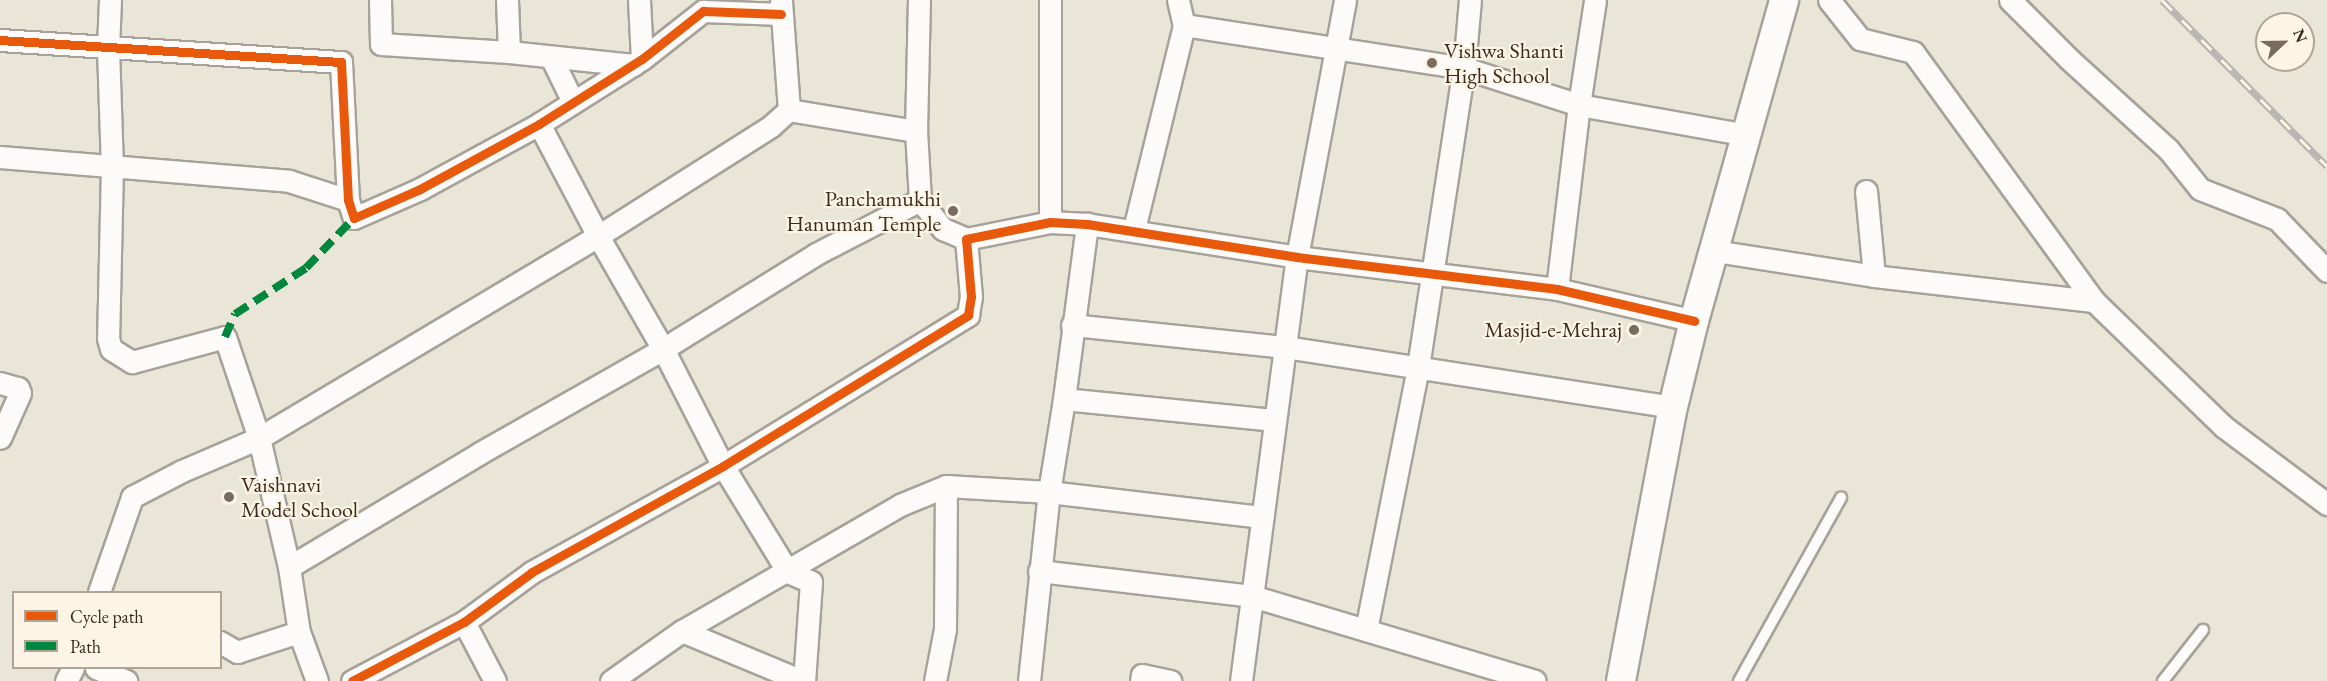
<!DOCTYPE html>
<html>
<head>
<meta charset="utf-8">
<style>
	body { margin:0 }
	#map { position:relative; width:2327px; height:681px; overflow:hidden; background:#e9e5d7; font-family:"EB Garamond",serif }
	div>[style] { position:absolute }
	.roads { filter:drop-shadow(2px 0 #a7a299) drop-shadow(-2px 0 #a7a299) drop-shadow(0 2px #a7a299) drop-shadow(0 -2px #a7a299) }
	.lane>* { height:10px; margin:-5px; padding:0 5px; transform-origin:5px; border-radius:5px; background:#fcfbf9 }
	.street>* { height:21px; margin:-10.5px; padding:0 10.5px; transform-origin:10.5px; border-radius:10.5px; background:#fcfbf9 }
	.secondary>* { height:28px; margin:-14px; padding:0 14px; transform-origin:14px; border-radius:14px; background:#fcfbf9 }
	.rail>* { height:7px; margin-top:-3.5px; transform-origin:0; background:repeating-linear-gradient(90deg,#fcf5e5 0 14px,#b6b4b0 0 28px); box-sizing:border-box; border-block:2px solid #b6b4b0 }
	.quiet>* { height:8px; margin-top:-4px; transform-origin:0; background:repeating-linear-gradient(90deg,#00873e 0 15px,transparent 0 23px) }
	.cycleway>* { height:9px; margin:-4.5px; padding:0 4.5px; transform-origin:4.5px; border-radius:4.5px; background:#e8590c }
	.dots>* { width:16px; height:16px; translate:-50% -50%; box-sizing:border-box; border:3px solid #fcf5e5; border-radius:50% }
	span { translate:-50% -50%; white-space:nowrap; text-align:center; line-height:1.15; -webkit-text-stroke:4.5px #fcf5e5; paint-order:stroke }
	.poi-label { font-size:22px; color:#3b2a1e }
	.left { translate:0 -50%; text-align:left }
	.right { translate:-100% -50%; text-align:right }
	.legend { position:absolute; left:12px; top:591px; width:210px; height:78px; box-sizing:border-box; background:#fcf5e5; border:2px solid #afa495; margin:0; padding:8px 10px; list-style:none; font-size:18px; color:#3b2a1e }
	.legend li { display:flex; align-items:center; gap:12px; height:30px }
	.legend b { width:30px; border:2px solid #afa495 }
	.north { position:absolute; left:2255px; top:12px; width:60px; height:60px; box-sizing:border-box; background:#fcf5e5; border:2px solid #afa495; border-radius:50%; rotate:68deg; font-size:16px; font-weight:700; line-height:24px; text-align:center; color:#3b2a1e }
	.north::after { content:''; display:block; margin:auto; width:21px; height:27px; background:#786b5f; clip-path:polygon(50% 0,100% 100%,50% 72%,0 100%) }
</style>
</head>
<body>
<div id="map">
	<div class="roads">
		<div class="lane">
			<div style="left:1739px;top:681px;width:210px;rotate:-60.9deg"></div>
			<div style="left:2163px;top:681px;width:65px;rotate:-51.9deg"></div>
		</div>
		<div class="street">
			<div style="left:110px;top:0;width:48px;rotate:92.4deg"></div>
			<div style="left:108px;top:48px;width:119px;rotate:88.1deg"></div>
			<div style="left:112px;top:167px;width:171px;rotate:91.3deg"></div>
			<div style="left:108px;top:338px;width:11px;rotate:75deg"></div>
			<div style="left:111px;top:349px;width:25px;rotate:32deg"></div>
			<div style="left:132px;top:362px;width:96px;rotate:-15deg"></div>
			<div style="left:225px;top:337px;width:107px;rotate:71.4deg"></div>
			<div style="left:259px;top:438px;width:132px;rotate:76.9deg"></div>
			<div style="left:289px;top:567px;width:66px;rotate:81.3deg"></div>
			<div style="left:299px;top:632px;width:52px;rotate:69.8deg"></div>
			<div style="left:380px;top:0;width:44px;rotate:88.7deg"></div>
			<div style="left:381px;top:44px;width:128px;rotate:3.6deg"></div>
			<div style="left:509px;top:52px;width:125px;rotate:6deg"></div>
			<div style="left:507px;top:0;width:52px;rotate:87.8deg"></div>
			<div style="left:639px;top:0;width:59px;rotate:87.1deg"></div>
			<div style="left:1050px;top:0;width:222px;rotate:90deg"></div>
			<div style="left:1178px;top:0;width:26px;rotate:77deg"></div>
			<div style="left:1184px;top:25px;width:283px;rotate:8.7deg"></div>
			<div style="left:1464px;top:68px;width:121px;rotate:17.8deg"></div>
			<div style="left:1579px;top:105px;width:171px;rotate:10.1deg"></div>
			<div style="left:1829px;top:0;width:50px;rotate:51.5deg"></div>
			<div style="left:1860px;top:39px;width:55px;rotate:13.8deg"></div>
			<div style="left:1913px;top:52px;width:308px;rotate:54deg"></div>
			<div style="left:2010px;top:0;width:83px;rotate:45deg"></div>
			<div style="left:2069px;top:59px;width:134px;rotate:42.3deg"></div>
			<div style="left:2168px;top:149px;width:51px;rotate:51.3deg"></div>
			<div style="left:2200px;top:189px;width:83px;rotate:21.3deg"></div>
			<div style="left:2277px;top:219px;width:72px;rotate:46.1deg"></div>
			<div style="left:0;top:40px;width:342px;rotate:3.7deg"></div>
			<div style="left:341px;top:62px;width:138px;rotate:87.1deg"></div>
			<div style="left:348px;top:200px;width:19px;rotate:72deg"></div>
			<div style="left:354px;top:218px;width:72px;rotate:-23.7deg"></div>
			<div style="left:420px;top:189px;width:136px;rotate:-28.6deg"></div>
			<div style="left:539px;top:124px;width:122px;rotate:-32.3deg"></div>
			<div style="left:642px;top:59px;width:78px;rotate:-38.2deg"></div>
			<div style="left:703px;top:11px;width:78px;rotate:2.2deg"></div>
			<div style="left:551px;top:57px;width:50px;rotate:63.9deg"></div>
			<div style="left:789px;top:110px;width:129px;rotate:9.4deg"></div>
			<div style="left:539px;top:124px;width:127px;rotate:62.2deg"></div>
			<div style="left:598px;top:236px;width:130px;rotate:60.1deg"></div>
			<div style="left:663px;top:349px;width:131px;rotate:62.9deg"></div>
			<div style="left:723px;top:466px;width:124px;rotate:58.5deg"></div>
			<div style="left:788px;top:572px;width:25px;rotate:23deg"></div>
			<div style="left:811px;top:582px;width:99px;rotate:94deg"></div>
			<div style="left:0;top:157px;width:290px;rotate:4.7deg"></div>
			<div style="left:289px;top:181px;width:62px;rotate:17.9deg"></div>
			<div style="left:1866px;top:191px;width:85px;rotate:84.6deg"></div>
			<div style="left:920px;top:200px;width:37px;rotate:52deg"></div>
			<div style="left:943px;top:229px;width:25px;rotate:23deg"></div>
			<div style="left:1134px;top:229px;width:210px;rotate:-76.2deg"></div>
			<div style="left:1715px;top:251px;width:161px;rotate:8.9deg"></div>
			<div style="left:1874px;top:276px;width:221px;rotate:6.5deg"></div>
			<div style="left:2094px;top:301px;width:181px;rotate:44.1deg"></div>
			<div style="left:2224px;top:427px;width:129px;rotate:36.8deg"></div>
			<div style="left:1557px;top:289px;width:185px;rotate:-83.2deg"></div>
			<div style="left:1579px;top:105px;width:106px;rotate:-81.3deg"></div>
			<div style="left:1072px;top:325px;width:214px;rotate:5.9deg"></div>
			<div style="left:1285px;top:347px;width:393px;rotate:8.8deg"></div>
			<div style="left:0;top:383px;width:19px;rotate:16deg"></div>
			<div style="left:18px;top:388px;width:5px;rotate:68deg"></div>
			<div style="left:20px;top:393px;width:49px;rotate:114deg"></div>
			<div style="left:1064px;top:399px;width:212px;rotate:5.7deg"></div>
			<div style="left:289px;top:567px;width:222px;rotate:-30.8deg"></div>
			<div style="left:480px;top:453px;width:210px;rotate:-29.6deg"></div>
			<div style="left:663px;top:349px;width:180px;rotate:-31.8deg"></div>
			<div style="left:816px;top:254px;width:117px;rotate:-27.4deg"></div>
			<div style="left:920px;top:200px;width:69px;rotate:-93.3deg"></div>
			<div style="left:916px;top:131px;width:131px;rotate:-88.7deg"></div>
			<div style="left:1039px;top:571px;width:214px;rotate:6.7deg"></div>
			<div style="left:1252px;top:596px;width:295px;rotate:16.7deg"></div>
			<div style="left:99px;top:592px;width:101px;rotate:-70.8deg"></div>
			<div style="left:132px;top:497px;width:56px;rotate:-27.5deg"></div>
			<div style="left:182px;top:471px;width:84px;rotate:-23.2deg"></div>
			<div style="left:259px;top:438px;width:395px;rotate:-30.8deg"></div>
			<div style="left:598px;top:236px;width:205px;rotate:-32.4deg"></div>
			<div style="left:771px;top:126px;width:24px;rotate:-42deg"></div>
			<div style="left:789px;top:110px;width:109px;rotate:-94.2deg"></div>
			<div style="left:464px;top:622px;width:67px;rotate:62.3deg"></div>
			<div style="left:1366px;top:630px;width:268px;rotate:-78.8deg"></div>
			<div style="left:1418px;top:367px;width:303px;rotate:-81.3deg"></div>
			<div style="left:1464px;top:68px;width:68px;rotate:-85deg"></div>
			<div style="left:682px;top:631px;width:130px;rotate:22.6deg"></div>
			<div style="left:220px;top:642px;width:20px;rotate:30deg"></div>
			<div style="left:237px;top:652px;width:65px;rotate:-17.9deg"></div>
			<div style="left:96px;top:668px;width:33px;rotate:23deg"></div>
			<div style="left:66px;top:681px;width:15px;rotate:-62deg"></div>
			<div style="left:352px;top:681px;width:127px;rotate:-27.8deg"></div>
			<div style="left:464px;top:622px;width:84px;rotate:-36.3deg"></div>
			<div style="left:532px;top:572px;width:218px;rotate:-29deg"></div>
			<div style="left:723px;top:466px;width:288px;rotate:-31.6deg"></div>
			<div style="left:968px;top:315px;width:18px;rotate:-81deg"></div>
			<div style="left:971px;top:297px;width:58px;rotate:-94.9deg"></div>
			<div style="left:966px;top:239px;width:86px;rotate:-11.4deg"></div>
			<div style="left:1050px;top:222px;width:37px;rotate:3deg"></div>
			<div style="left:1087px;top:224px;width:213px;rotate:8.9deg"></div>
			<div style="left:1297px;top:257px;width:262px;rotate:7deg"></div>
			<div style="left:1557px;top:289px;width:141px;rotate:13.1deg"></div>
			<div style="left:611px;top:681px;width:87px;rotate:-35.2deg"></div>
			<div style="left:682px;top:631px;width:252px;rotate:-30deg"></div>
			<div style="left:900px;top:505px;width:50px;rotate:-22.4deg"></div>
			<div style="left:946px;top:486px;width:103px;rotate:3.3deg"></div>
			<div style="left:1049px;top:492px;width:215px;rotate:6.7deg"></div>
			<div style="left:935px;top:681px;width:53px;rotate:-79.1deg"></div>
			<div style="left:945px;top:629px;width:143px;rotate:-89.6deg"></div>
			<div style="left:1029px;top:681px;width:190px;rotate:-84deg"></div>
			<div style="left:1049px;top:492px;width:94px;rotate:-80.8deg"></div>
			<div style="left:1064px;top:399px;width:177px;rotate:-82.5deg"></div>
			<div style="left:1141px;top:681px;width:6px;rotate:-81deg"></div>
			<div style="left:1142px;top:675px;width:29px;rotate:12deg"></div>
			<div style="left:1241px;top:681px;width:428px;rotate:-82.5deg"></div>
			<div style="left:1297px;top:257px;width:261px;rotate:-79.4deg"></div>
		</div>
		<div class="secondary">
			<div style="left:1621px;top:681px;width:279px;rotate:-79.3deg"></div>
			<div style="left:1673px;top:407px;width:89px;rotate:-76.3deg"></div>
			<div style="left:1694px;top:321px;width:333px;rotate:-74.3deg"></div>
		</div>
	</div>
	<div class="rail">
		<div style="left:2162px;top:0;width:234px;rotate:45.2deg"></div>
	</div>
	<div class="quiet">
		<div style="left:225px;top:337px;width:25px;rotate:-67deg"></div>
		<div style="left:235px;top:314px;width:85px;rotate:-32.9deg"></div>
		<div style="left:306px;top:268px;width:69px;rotate:-46.2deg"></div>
	</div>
	<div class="cycleway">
		<div style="left:0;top:40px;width:342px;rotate:3.7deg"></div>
		<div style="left:341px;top:62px;width:138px;rotate:87.1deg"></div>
		<div style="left:348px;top:200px;width:19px;rotate:72deg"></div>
		<div style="left:354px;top:218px;width:72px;rotate:-23.7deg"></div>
		<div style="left:420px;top:189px;width:136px;rotate:-28.6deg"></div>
		<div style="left:539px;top:124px;width:122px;rotate:-32.3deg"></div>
		<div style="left:642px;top:59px;width:78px;rotate:-38.2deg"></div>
		<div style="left:703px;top:11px;width:78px;rotate:2.2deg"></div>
		<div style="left:352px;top:681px;width:127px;rotate:-27.8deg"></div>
		<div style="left:464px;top:622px;width:84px;rotate:-36.3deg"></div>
		<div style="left:532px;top:572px;width:218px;rotate:-29deg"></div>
		<div style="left:723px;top:466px;width:288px;rotate:-31.6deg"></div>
		<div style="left:968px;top:315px;width:18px;rotate:-81deg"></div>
		<div style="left:971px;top:297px;width:58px;rotate:-94.9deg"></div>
		<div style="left:966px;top:239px;width:86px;rotate:-11.4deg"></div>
		<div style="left:1050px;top:222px;width:37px;rotate:3deg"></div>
		<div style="left:1087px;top:224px;width:213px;rotate:8.9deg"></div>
		<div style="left:1297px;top:257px;width:262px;rotate:7deg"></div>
		<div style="left:1557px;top:289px;width:141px;rotate:13.1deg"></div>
	</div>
	<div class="dots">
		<div style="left:1432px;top:63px;background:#786b5f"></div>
		<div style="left:953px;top:211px;background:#786b5f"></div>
		<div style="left:1634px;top:330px;background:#786b5f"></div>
		<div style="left:229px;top:497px;background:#786b5f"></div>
	</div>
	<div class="poi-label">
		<span class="left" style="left:1444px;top:63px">Vishwa Shanti<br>High School</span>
		<span class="right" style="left:941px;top:211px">Panchamukhi<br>Hanuman Temple</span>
		<span class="right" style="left:1622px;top:330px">Masjid-e-Mehraj</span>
		<span class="left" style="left:241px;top:497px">Vaishnavi<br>Model School</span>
	</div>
	<ul class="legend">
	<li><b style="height:8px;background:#e8590c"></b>Cycle path</li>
	<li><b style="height:8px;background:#00873e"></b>Path</li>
	</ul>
	<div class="north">N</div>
</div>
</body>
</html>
